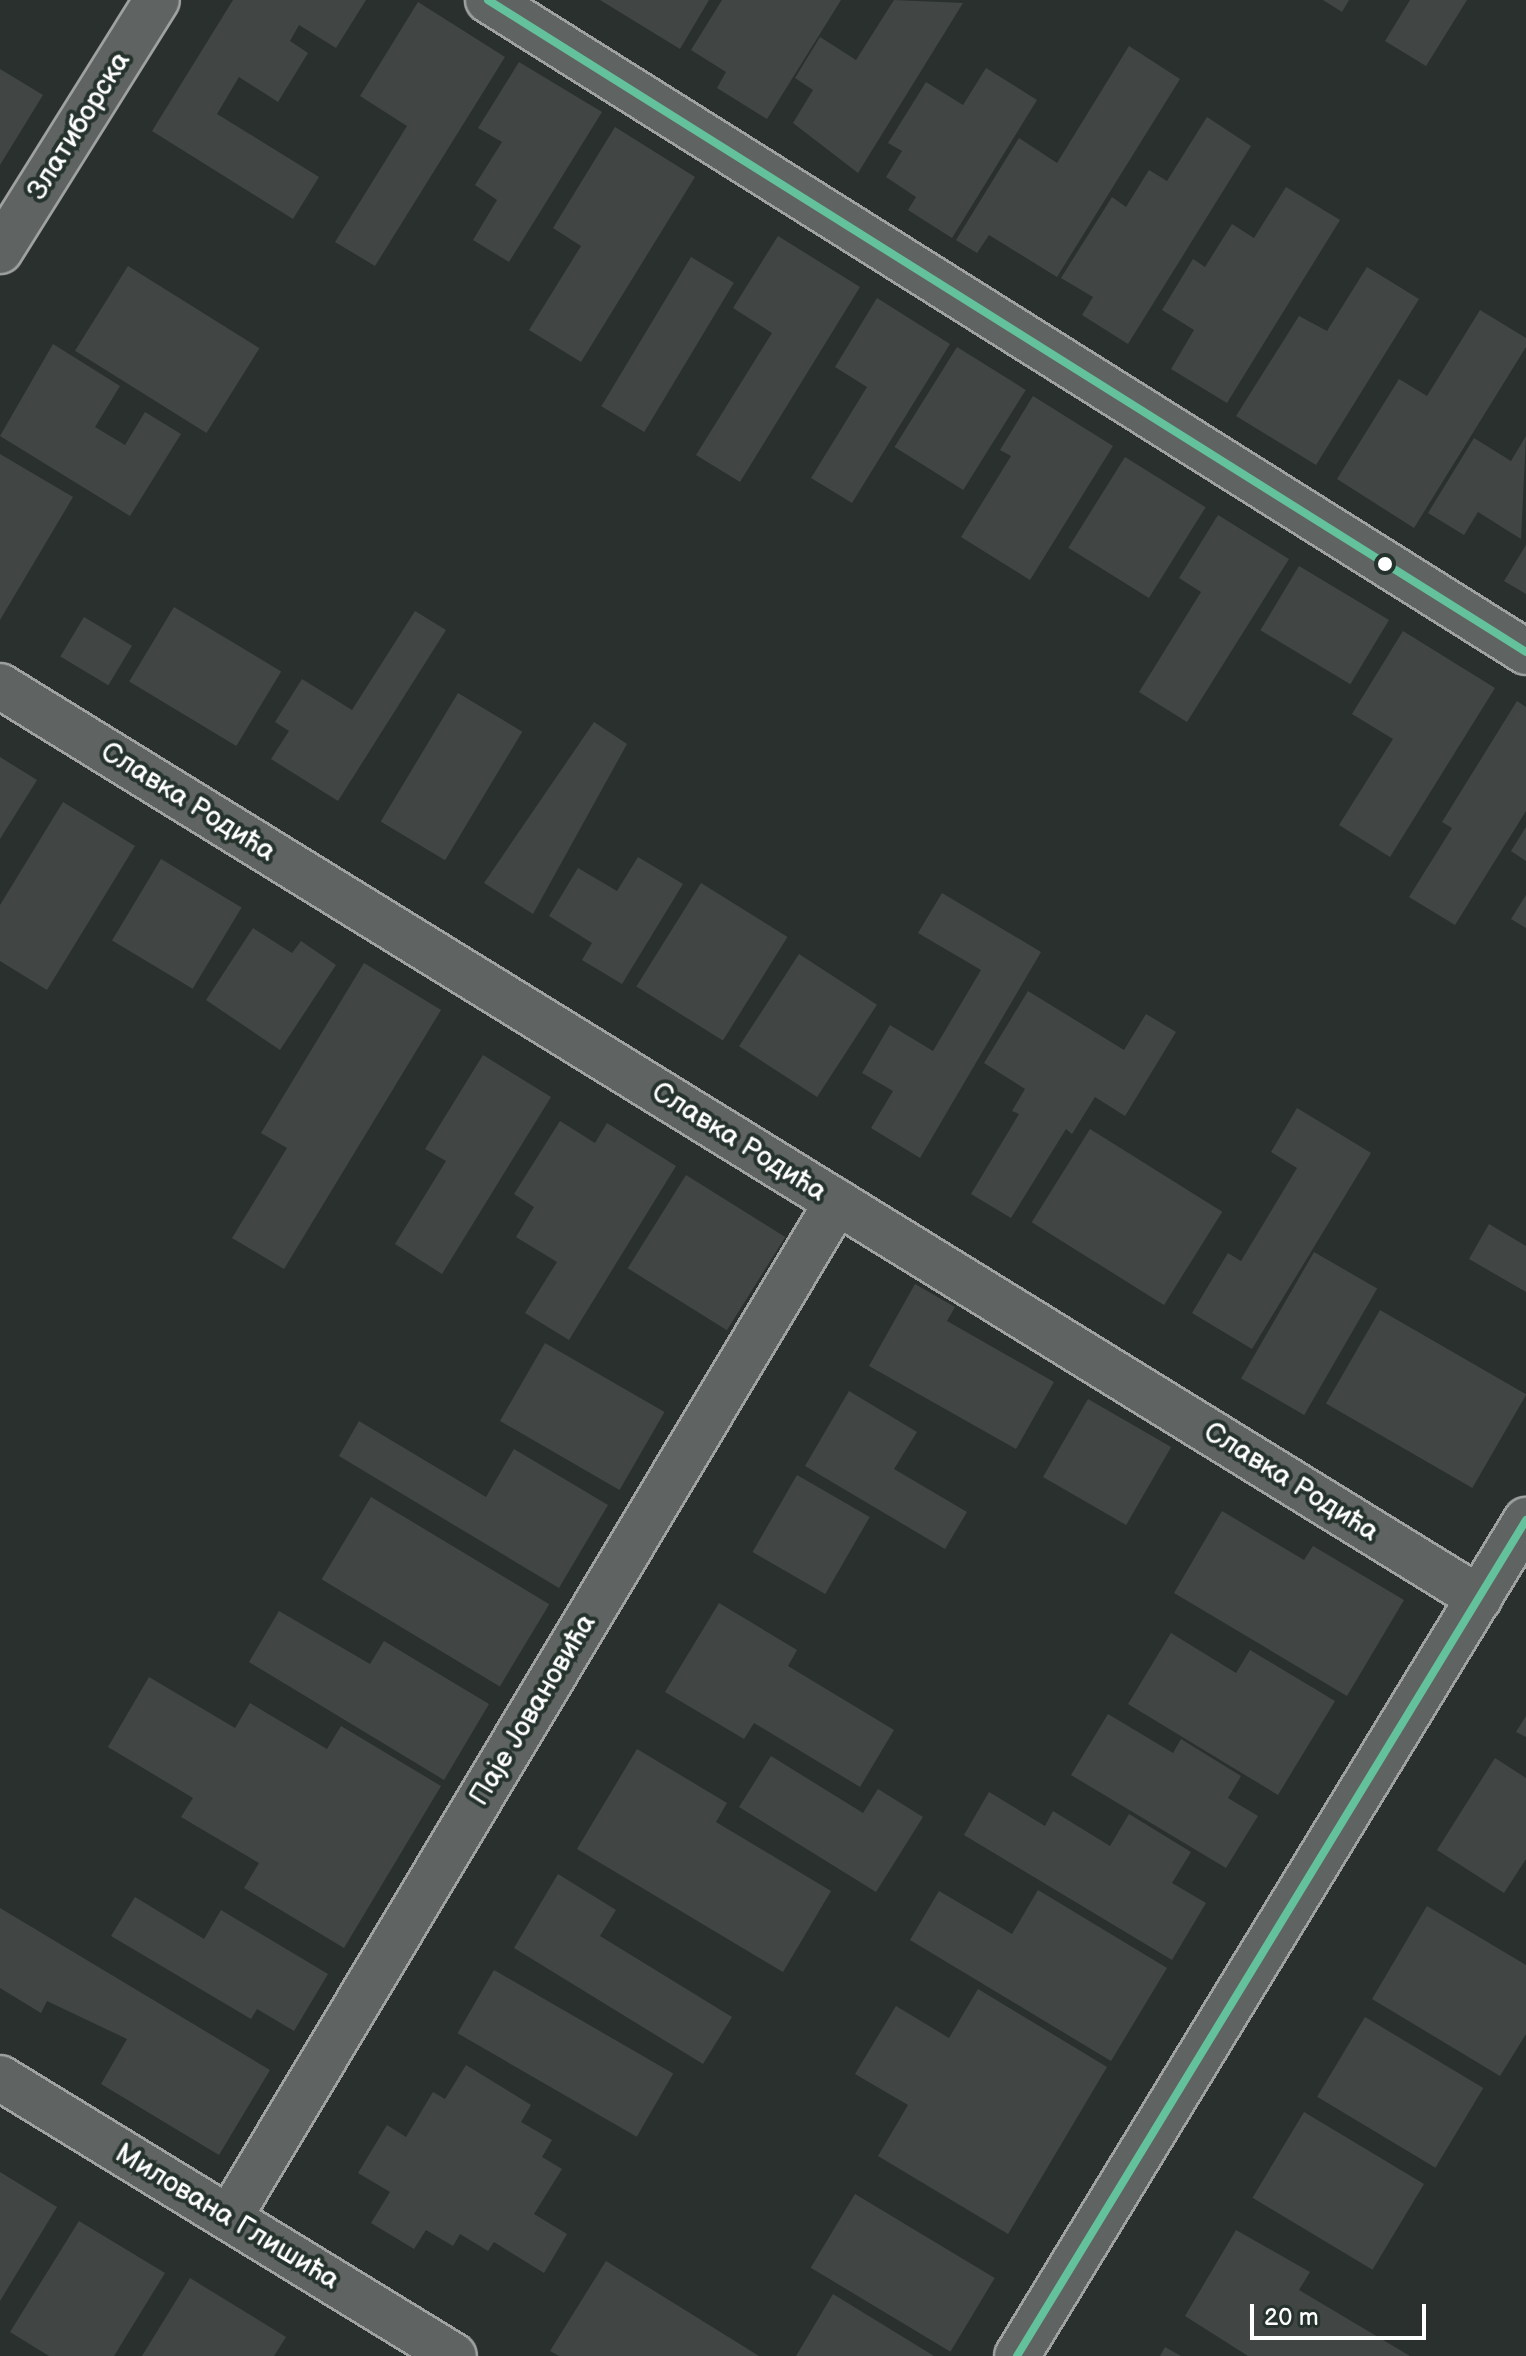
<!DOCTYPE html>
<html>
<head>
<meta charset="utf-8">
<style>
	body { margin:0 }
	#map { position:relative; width:1526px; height:2356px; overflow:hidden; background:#29302d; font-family:"Balsamiq Sans",sans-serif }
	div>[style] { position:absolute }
	.building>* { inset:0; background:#414644; transform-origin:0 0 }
	.roads { filter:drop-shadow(2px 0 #9fa2a0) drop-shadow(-2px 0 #9fa2a0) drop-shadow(0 2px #9fa2a0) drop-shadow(0 -2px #9fa2a0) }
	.street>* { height:44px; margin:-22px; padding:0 22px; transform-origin:22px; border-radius:22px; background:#5f6362 }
	.bus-1>* { height:8px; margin:-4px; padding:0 4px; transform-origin:4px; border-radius:4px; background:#63c29c }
	.dots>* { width:22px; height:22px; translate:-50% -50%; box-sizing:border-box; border:4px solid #26332d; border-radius:50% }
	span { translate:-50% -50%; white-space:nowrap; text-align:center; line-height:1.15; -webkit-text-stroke:8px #26332d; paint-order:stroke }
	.street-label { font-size:28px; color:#fff }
	.scale { position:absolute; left:1250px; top:2304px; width:176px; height:36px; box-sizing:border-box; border:4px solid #fff; border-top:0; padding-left:10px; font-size:24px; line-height:28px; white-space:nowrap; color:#fff; -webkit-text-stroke:6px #26332d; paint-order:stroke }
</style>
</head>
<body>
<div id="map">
	<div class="building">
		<div style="clip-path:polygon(233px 0,366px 0,336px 48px,299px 25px,290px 41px,308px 53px,278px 102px,239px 77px,217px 114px,319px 177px,293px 219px,152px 131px)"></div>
		<div style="clip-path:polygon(600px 0,709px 0,680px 49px)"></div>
		<div style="clip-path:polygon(722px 0,841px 0,767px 119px,717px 88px,726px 72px,691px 50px)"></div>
		<div style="clip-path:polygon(894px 0,963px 3px,858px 173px,793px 123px,813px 90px,795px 78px,820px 37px,856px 60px)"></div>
		<div style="clip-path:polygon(1323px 0,1349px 0,1342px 12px)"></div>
		<div style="clip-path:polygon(1410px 0,1467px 0,1426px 66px,1385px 41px)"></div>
		<div style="clip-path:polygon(418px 2px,505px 57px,375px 266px,335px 242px,407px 126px,360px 96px)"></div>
		<div style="clip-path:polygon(1129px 46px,1180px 79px,1057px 277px,989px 235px,977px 253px,956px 240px,1019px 138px,1057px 163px)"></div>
		<div style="clip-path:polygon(519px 62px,602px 112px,509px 262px,473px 240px,497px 200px,475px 185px,502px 142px,478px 128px)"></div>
		<div style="clip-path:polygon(986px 68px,1037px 100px,952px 238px,908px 210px,916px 197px,886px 177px,902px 151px,888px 143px,926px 82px,963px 105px)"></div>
		<div style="clip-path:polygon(0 69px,43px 95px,0 165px)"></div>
		<div style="clip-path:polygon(1207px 117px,1251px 146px,1128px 344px,1082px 315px,1093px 297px,1061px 278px,1112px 197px,1126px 207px,1149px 170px,1167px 181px)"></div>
		<div style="clip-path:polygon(615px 127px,695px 177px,581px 362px,529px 330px,581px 246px,553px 228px)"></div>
		<div style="clip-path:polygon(1286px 187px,1340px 220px,1227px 403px,1171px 369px,1194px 330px,1162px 310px,1193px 259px,1205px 267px,1232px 224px,1254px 238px)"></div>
		<div style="clip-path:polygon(778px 236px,860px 287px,740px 482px,696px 455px,772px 333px,733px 308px)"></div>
		<div style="left:691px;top:257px;width:50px;height:174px;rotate:31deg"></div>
		<div style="left:128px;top:266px;width:155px;height:100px;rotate:32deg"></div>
		<div style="clip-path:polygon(1367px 267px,1419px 299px,1316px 465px,1236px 416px,1299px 316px,1327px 331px)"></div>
		<div style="clip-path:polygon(877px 298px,950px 344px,852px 503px,811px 478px,867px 387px,835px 367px)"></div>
		<div style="clip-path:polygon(1480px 310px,1526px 338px,1526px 347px,1414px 528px,1337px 479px,1399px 379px,1427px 396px)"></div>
		<div style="clip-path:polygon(53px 344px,120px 386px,95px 427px,125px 445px,145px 412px,181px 434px,130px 516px,0 436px)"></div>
		<div style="left:957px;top:347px;width:81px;height:118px;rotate:32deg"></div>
		<div style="clip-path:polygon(1033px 396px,1113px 446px,1030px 580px,961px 537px,1011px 456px,1000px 450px)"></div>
		<div style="clip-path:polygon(1526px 436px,1521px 539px,1478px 512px,1464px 535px,1428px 513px,1474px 438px,1511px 461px)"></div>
		<div style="clip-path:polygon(0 454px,73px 497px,0 620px)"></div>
		<div style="left:1125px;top:457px;width:95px;height:107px;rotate:32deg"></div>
		<div style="clip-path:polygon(1218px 515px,1289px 559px,1187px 722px,1139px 692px,1201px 592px,1179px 578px)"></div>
		<div style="clip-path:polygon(1526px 545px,1526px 594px,1504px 581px)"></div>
		<div style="left:1299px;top:566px;width:105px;height:75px;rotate:31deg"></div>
		<div style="left:174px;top:607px;width:125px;height:87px;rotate:31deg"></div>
		<div style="clip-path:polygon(415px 611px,446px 630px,338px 801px,271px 759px,289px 731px,275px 722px,302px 679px,352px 710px)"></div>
		<div style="left:84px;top:617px;width:56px;height:46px;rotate:31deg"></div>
		<div style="clip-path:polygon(1403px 631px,1495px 688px,1390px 857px,1339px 825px,1393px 739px,1352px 714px)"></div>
		<div style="left:458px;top:693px;width:75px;height:150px;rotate:31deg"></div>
		<div style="clip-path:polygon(1517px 701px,1526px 707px,1526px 811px,1455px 925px,1409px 897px,1452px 828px,1442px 822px)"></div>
		<div style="clip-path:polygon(594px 722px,627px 744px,533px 914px,484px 883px)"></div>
		<div style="clip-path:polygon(0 757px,37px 780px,0 839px)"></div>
		<div style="clip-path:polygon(63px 802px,135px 846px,47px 990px,0 961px,0 905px)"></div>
		<div style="clip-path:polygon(1526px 827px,1526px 861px,1511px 851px)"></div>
		<div style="clip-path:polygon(638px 857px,683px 884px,622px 984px,582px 960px,592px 943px,549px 916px,578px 868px,617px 891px)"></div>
		<div style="left:161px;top:859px;width:94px;height:95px;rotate:31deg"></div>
		<div style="left:701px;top:883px;width:102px;height:122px;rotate:32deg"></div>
		<div style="clip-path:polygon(942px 893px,1041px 952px,920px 1158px,871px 1128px,893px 1091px,862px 1073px,890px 1025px,933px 1051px,981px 970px,918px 933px)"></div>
		<div style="clip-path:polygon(1526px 895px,1526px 928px,1511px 919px)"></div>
		<div style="clip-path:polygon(253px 928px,292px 953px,301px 941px,336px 965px,280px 1050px,206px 1000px)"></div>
		<div style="left:799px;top:954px;width:93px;height:110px;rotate:33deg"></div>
		<div style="clip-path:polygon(364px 963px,441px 1010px,284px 1269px,232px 1238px,287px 1148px,261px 1133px)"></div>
		<div style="clip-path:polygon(1028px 991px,1124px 1050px,1146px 1014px,1176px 1032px,1125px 1116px,1095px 1097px,1072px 1134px,1066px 1129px,1011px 1218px,971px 1194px,1019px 1114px,1012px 1111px,1025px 1089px,984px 1063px)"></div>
		<div style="clip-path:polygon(483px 1055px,551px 1097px,442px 1274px,395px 1244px,446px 1161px,425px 1149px)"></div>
		<div style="clip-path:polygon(1297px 1108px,1371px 1153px,1252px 1349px,1192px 1313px,1228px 1253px,1241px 1261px,1297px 1168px,1271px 1152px)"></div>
		<div style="clip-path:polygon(560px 1121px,595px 1143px,607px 1123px,676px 1166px,569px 1340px,525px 1313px,557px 1262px,516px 1237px,534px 1207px,514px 1194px)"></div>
		<div style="left:1090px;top:1129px;width:156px;height:110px;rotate:32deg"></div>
		<div style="left:686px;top:1175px;width:117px;height:110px;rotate:32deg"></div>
		<div style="clip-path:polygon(1489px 1224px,1526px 1246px,1526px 1292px,1469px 1259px)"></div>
		<div style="left:1314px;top:1252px;width:73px;height:146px;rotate:30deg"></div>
		<div style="clip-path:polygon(915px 1284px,955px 1307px,947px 1321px,1054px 1382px,1016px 1449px,869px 1366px)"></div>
		<div style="left:1380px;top:1310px;width:169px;height:108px;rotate:30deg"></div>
		<div style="left:545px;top:1343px;width:138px;height:90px;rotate:30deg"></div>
		<div style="clip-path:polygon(849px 1391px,917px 1432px,894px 1469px,967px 1512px,945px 1549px,805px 1466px)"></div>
		<div style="left:1088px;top:1399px;width:96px;height:90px;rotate:30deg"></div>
		<div style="clip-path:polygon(359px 1421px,486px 1497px,514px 1449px,608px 1505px,559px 1588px,339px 1456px)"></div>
		<div style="left:797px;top:1475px;width:84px;height:89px;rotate:30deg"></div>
		<div style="left:371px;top:1497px;width:208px;height:96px;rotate:31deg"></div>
		<div style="clip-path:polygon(1222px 1511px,1304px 1560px,1313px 1546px,1404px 1600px,1347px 1696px,1174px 1593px)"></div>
		<div style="clip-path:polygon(719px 1603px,797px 1650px,788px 1666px,894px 1730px,860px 1787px,754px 1723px,744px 1739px,665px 1692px)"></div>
		<div style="clip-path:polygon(279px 1611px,370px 1664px,384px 1641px,489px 1704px,444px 1780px,249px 1662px)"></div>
		<div style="clip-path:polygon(1171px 1633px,1236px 1673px,1250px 1650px,1335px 1701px,1278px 1795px,1128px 1704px)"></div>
		<div style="clip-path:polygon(149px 1677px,235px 1728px,250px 1703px,327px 1749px,341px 1726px,441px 1786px,344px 1948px,244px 1888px,259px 1863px,181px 1817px,193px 1798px,108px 1747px)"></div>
		<div style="clip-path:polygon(1108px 1714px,1173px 1753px,1181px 1739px,1241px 1776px,1228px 1798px,1258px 1816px,1226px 1868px,1071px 1775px)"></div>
		<div style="clip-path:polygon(1526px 1716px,1526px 1737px,1516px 1732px)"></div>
		<div style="clip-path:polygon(637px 1749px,727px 1803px,716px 1822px,831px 1891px,783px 1972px,577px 1849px)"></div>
		<div style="clip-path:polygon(771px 1756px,863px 1813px,878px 1789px,923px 1817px,876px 1892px,739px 1807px)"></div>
		<div style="clip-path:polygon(1495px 1758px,1526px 1778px,1526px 1859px,1504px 1893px,1437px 1850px)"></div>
		<div style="clip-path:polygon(989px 1792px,1045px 1826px,1053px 1811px,1110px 1846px,1129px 1814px,1191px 1852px,1172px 1883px,1206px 1903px,1172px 1960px,964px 1835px)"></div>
		<div style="clip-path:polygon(558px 1874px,616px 1910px,600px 1936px,732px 2017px,703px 2064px,514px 1948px)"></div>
		<div style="clip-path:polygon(1038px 1890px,1167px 1968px,1111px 2061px,910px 1940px,939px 1891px,1012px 1934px)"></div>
		<div style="clip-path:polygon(135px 1897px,204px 1939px,221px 1910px,328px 1974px,294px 2031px,257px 2009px,251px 2019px,111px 1936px)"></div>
		<div style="clip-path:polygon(1427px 1906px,1526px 1965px,1526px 2034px,1500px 2076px,1372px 1999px)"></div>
		<div style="clip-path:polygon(0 1908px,270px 2070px,219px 2155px,101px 2084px,127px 2039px,47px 2001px,41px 2013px,0 1988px)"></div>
		<div style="left:494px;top:1970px;width:207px;height:73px;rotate:30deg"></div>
		<div style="clip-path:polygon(978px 1989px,1107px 2067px,1008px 2234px,878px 2156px,908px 2105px,855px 2074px,896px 2006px,949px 2038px)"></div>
		<div style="left:1365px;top:2017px;width:138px;height:93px;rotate:31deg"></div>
		<div style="clip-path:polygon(466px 2065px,531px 2105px,521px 2122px,552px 2140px,542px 2157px,562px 2169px,534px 2214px,567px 2234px,544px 2273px,494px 2242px,488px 2251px,460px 2234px,453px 2246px,426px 2230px,414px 2249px,371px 2223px,390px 2192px,358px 2173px,387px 2125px,406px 2137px,433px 2092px,445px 2099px)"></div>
		<div style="left:1304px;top:2112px;width:140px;height:100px;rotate:31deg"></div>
		<div style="clip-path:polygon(0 2172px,57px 2207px,0 2301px)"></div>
		<div style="left:855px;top:2194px;width:163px;height:86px;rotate:31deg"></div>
		<div style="clip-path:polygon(79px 2221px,165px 2273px,114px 2356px,49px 2356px,10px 2332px)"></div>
		<div style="clip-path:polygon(1236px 2230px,1310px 2272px,1299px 2290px,1410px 2356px,1248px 2356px,1185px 2316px)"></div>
		<div style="clip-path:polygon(606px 2261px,759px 2356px,559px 2356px,550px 2351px)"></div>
		<div style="clip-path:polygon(190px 2278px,286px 2337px,274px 2356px,142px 2356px)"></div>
		<div style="clip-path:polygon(833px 2294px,934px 2356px,796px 2356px)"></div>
		<div style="clip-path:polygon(1165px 2347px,1181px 2356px,1160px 2356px)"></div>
	</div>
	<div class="roads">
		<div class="street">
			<div style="left:488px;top:0;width:1226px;rotate:32.13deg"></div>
			<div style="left:0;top:251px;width:296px;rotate:-58deg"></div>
			<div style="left:0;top:686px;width:1738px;rotate:31.66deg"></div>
			<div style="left:0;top:2078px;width:532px;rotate:31.48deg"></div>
			<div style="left:229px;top:2218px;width:1184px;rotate:-59.1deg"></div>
			<div style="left:1017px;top:2356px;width:979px;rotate:-58.66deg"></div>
		</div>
	</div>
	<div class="bus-1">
		<div style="left:488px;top:0;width:1226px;rotate:32.13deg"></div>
		<div style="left:1017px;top:2356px;width:979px;rotate:-58.66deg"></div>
	</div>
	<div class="dots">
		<div style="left:1385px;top:564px;background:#fff"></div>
	</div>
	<div class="street-label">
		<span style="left:79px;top:126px;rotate:-58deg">Златиборска</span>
		<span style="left:188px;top:802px;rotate:32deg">Славка Родића</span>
		<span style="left:739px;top:1142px;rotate:32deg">Славка Родића</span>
		<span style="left:1291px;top:1482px;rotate:32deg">Славка Родића</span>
		<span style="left:533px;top:1710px;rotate:-59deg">Паје Јовановића</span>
		<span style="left:227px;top:2217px;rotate:31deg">Милована Глишића</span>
	</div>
	<div class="scale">20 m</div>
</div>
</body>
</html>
